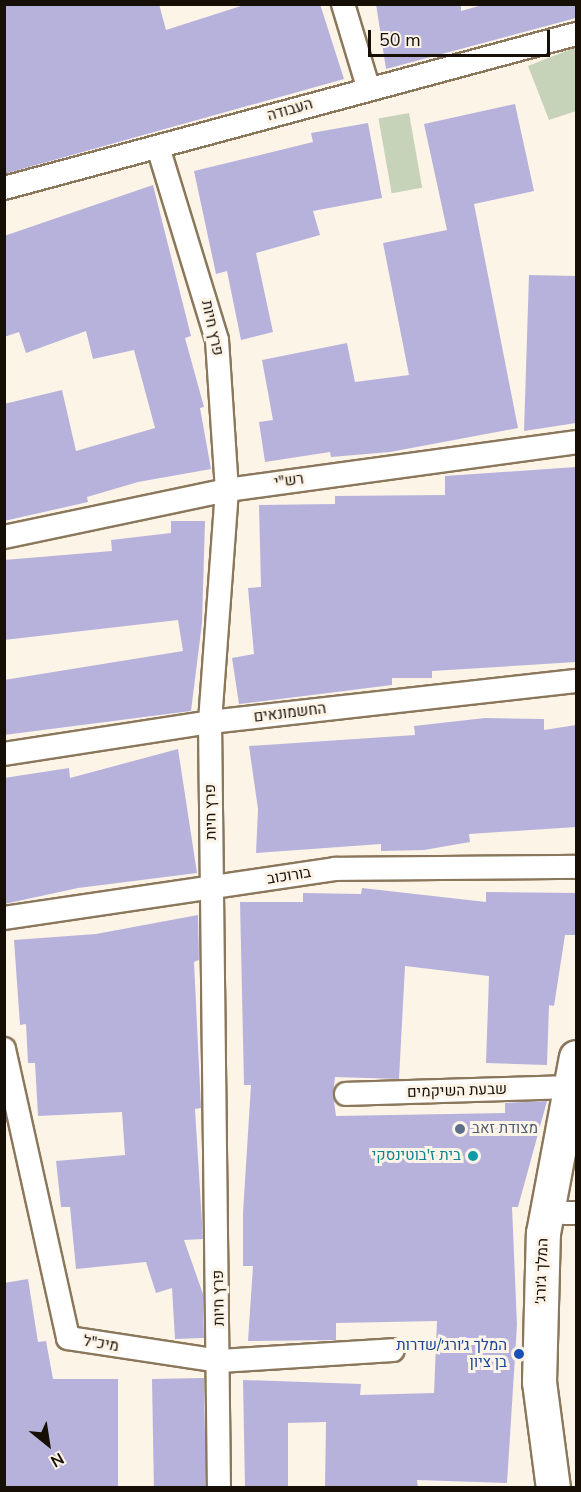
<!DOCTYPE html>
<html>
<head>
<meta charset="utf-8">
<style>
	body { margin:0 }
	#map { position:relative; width:581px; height:1492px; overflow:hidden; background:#fdf4e8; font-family:"Nunito Sans",Heebo,sans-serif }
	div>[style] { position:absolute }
	.green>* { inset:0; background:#c6d3b8; transform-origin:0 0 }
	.building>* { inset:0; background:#b6b2db; transform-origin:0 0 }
	.roads { filter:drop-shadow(2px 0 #8b785c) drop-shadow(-2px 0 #8b785c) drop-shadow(0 2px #8b785c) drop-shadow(0 -2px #8b785c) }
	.street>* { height:22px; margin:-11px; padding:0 11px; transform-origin:11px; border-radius:11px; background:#fff }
	.secondary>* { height:33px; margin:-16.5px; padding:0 16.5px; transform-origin:16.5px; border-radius:16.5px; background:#fff }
	.dots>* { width:16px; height:16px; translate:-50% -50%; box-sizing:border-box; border:3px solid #fdf4e8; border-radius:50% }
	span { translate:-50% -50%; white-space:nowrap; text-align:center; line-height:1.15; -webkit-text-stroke:6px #fdf4e8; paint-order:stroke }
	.street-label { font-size:15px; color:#160f05 }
	.service-label { font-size:15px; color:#4e5e75 }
	.left { translate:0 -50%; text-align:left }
	.culture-label { font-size:15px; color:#0d838f }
	.right { translate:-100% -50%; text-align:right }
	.transit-label { font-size:15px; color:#164399 }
	.frame { position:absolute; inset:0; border:6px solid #160f05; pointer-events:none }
	.north { position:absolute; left:18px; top:1414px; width:60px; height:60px; -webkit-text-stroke:4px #fdf4e8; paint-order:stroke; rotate:150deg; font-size:16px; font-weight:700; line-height:24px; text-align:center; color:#160f05 }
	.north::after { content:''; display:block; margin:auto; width:21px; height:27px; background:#160f05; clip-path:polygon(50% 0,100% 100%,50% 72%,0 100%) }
	.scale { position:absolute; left:368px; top:30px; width:182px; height:27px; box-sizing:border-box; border:3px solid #160f05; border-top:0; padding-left:8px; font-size:18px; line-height:21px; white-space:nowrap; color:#160f05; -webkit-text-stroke:4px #fdf4e8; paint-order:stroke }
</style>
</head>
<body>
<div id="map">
	<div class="green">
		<div style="clip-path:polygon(576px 47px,576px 111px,549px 120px,528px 66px)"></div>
		<div style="left:409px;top:113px;width:76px;height:31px;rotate:80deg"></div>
	</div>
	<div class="building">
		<div style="clip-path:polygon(4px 4px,159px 4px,166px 30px,247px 4px,320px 4px,344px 79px,4px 174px)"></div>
		<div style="clip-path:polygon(376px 4px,461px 4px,461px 11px,486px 4px,576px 4px,576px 18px,386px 69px)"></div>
		<div style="clip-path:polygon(515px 104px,534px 191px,474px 204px,518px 428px,390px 452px,331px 457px,330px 452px,265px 462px,259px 422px,273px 420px,262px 360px,347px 343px,355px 382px,409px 375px,383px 243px,447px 230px,424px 124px)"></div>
		<div style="clip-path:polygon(368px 123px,382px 198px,313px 211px,320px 235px,256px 253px,273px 332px,241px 340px,227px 271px,216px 274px,194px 171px,313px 142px,311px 133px)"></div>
		<div style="clip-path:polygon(153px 185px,191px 336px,185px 338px,204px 407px,200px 408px,211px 469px,138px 482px,87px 497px,88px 502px,4px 521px,4px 404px,62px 390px,76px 451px,155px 428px,134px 350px,93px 359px,86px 331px,26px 353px,19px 332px,4px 337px,4px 236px)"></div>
		<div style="clip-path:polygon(529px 275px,576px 276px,576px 423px,524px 431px)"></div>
		<div style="clip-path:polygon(576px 467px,576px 662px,432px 671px,432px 678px,392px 678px,392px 685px,239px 704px,232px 658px,254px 654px,248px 588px,261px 587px,259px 505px,335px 504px,335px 496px,445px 495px,445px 476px)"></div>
		<div style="clip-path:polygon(171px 521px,205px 521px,202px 623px,191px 711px,4px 735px,4px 680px,183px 651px,178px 620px,4px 640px,4px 560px,112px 551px,111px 540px,171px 533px)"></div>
		<div style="clip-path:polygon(485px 718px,544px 719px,544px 730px,576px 725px,576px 827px,469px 834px,470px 842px,424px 850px,381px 851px,381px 844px,256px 853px,258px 809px,249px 746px,415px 735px,414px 726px)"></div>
		<div style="clip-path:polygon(178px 749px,197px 873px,78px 888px,4px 904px,4px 778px,69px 768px,70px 778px)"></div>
		<div style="clip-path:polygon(362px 888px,486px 902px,486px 892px,576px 893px,576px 935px,565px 935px,554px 1006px,549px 1005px,547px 1065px,486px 1063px,489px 976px,405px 966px,399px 1079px,335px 1077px,333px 1094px,336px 1116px,505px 1113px,505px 1103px,547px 1101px,518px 1207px,512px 1207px,517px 1325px,507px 1483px,417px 1480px,418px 1488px,325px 1488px,326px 1422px,288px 1423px,288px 1488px,245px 1488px,243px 1380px,361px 1384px,360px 1395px,434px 1393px,437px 1321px,336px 1323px,336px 1340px,248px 1341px,253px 1266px,243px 1266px,243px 1213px,251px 1085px,244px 1085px,240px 902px,303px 902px,303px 893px,361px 894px)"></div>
		<div style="clip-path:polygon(198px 915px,199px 960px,194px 962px,201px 1108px,195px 1109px,203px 1239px,184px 1240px,203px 1294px,204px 1338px,175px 1339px,172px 1288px,156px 1293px,146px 1262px,76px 1269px,70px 1207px,61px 1207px,56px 1161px,125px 1155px,122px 1112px,38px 1116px,35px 1063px,28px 1063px,26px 1024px,20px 1025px,14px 940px,96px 934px)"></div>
		<div style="clip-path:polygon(28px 1279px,38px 1342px,46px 1341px,53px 1379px,118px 1379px,118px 1488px,4px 1488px,4px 1283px)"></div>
		<div style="left:204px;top:1378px;width:110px;height:52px;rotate:89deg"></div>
	</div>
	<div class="roads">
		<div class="street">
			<div style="left:343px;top:4px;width:87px;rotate:73.2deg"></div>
			<div style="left:158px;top:147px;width:202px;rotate:73deg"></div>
			<div style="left:217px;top:340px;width:150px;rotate:86.2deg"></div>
			<div style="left:227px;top:490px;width:233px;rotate:94.2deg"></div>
			<div style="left:210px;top:722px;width:766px;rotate:89.33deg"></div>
			<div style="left:4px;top:188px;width:592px;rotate:-15.07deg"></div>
			<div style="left:4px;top:537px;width:228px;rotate:-11.9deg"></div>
			<div style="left:227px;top:490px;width:352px;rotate:-7.8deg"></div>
			<div style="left:4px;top:754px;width:208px;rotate:-8.8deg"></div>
			<div style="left:210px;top:722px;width:368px;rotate:-6.4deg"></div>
			<div style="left:4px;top:918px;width:335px;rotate:-8.4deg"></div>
			<div style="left:335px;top:869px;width:241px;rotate:-0.5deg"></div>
			<div style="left:4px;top:1049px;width:296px;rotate:77.5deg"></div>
			<div style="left:68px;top:1338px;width:154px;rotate:8.6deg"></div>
			<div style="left:220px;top:1361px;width:173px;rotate:-3.6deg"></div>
			<div style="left:346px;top:1094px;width:223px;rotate:-1.8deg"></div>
			<div style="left:564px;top:1213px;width:12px"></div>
		</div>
		<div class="secondary">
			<div style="left:553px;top:1488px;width:107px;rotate:-97.5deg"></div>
			<div style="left:539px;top:1382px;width:149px;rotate:-88.5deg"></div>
			<div style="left:543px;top:1233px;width:179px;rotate:-79.4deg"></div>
		</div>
	</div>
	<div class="dots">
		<div style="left:460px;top:1129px;background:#5c6f8a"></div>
		<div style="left:473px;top:1156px;background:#0f9aa8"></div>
		<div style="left:519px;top:1354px;background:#1a4fb4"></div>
	</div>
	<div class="street-label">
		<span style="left:290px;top:110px;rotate:-16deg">העבודה</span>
		<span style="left:212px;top:328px;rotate:78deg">פרץ חיות</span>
		<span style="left:289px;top:481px;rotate:-8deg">רש"י</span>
		<span style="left:290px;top:713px;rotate:-7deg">החשמונאים</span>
		<span style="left:211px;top:812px;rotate:-91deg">פרץ חיות</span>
		<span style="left:289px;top:876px;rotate:-9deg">בורוכוב</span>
		<span style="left:457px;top:1091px;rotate:-2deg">שבעת השיקמים</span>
		<span style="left:542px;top:1271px;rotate:-88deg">המלך ג׳ורג׳</span>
		<span style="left:219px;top:1298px;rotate:-91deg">פרץ חיות</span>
		<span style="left:101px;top:1344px;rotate:9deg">מיכ"ל</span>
	</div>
	<div class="service-label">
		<span class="left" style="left:472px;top:1129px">מצודת זאב</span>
	</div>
	<div class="culture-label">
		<span class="right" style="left:461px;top:1156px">בית ז'בוטינסקי</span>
	</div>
	<div class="transit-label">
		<span class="right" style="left:507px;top:1354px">המלך ג׳ורג׳/שדרות<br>בן ציון</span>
	</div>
	<div class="frame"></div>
	<div class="north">N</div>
	<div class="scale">50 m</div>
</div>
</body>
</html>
